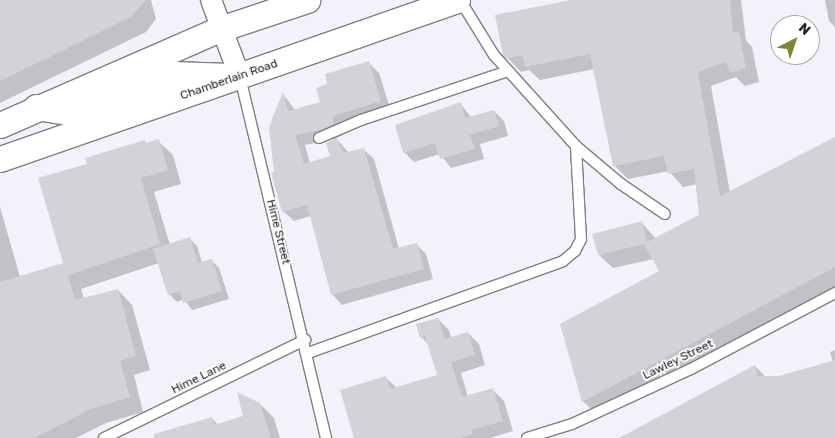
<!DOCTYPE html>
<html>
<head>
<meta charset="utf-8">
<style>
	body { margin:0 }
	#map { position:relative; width:835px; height:438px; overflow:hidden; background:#f5f1fa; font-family:Rubik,sans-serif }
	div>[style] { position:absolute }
	.shadow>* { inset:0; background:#0003 }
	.building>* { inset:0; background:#d4d1d9 }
	.roads { filter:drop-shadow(1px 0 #807d84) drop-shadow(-1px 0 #807d84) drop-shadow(0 1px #807d84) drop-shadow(0 -1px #807d84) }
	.service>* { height:10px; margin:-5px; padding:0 5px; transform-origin:5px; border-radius:5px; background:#fff }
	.minor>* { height:20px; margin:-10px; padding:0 10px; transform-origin:10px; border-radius:10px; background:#fff }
	.tertiary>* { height:25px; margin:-12.5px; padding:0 12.5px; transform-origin:12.5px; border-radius:12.5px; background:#fff }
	span { translate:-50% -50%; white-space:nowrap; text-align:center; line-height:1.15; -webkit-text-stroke:4px #fff; paint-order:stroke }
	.street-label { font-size:12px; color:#272529 }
	.north { position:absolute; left:770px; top:15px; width:50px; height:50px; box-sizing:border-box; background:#fff; border:1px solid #a9a8a9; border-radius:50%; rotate:41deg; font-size:14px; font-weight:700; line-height:20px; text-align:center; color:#272529 }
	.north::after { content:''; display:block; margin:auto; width:18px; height:22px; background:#788836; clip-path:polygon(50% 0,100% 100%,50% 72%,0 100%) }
</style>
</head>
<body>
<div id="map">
	<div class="shadow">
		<div style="clip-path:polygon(0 0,151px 0,156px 19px,146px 32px,0 103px)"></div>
		<div style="clip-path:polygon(573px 0,741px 0,746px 40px,752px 47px,759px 82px,745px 86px,736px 77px,711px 86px,730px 193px,835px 142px,835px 287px,597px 415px,583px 401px,660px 272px,654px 259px,613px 268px,599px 255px,642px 223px,656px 239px,700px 216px,697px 184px,683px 187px,669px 171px,628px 179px,614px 165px,594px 69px,540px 80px,529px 70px,521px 72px,504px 54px)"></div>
		<div style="clip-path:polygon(825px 0,835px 0,835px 27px,829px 21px)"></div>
		<div style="clip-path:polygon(evenodd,368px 62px,379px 73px,391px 111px,342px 126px,343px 135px,336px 138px,349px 153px,363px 149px,374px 159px,399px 249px,416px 244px,426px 254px,433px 279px,342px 305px,332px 294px,311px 216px,294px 221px,283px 211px,271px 143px,272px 119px,283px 94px,295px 110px,322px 103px,329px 85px,368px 62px,335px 139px,332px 157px,310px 163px,305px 145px,335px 139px)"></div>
		<div style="clip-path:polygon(460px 103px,471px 117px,494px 111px,504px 121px,508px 136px,480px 144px,484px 159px,451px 168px,440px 154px,414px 162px,404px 152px)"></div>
		<div style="clip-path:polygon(144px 141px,147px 144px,158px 141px,173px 155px,181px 184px,154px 192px,170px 245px,190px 239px,197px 246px,202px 263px,211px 260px,219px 268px,229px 299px,192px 310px,184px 299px,177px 302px,169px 294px,159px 263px,81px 289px,84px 299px,118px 290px,132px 305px,150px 370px,134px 375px,143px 412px,106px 423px,76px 438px,0 438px,0 207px,20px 277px,65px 264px,88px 165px)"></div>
		<div style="clip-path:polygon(438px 319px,449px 330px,451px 338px,468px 333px,479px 344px,485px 365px,461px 373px,468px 397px,493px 390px,504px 401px,513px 431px,490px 438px,356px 438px,386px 378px,397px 388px,438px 376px,429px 345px,421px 337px)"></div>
		<div style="clip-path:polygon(835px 350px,835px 438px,621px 438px,755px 366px,766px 377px,779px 377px,833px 362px,830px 352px)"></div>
		<div style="clip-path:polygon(260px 404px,274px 418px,280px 438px,164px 438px,212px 418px,218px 425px,244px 416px)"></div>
	</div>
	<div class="building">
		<div style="clip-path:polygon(0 0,146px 0,131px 17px,0 81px)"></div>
		<div style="clip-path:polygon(571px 0,730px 0,733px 32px,739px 32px,746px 68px,730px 73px,726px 62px,698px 72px,720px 196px,835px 137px,835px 267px,582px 402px,560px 324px,659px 271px,644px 244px,598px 255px,592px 234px,642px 221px,647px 242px,699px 215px,694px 169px,668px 174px,664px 156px,613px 166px,590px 54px,525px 67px,522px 55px,506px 59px,503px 55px,495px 15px)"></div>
		<div style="clip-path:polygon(369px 61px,381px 101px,333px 116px,333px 124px,321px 130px,295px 135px,304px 164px,330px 156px,326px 143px,337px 138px,343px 153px,364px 148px,393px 249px,417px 243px,424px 269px,331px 295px,307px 205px,282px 212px,271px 173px,274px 172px,269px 128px,283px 92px,288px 111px,320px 102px,316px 88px,327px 84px,325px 74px)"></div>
		<div style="clip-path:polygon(461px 102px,465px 118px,494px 110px,499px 126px,470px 135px,475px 149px,440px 159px,435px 143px,403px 153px,395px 125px)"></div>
		<div style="clip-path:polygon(159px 139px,168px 170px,141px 178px,160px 244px,68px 275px,75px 300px,118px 289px,136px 356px,120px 361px,130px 397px,91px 409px,34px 438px,0 438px,0 282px,63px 263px,38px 178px,87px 164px,85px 158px,145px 140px,146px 143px)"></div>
		<div style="clip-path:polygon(190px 237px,198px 263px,212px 259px,222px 291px,183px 303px,180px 291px,168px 295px,153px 249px)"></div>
		<div style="clip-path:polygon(438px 318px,445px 339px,468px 332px,475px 355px,451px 362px,462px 397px,493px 388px,503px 421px,471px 430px,472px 434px,460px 438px,354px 438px,340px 390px,386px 376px,390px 389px,437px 375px,425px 336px,420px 338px,416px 324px)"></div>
		<div style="clip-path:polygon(835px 360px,835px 438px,619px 438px,755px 365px,758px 376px,779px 376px)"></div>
		<div style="clip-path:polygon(237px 392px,260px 403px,271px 438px,154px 438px,154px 434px,212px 417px,214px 425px,243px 416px)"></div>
	</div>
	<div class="roads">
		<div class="service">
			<div style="left:460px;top:0;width:65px;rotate:58.3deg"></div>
			<div style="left:494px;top:55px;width:122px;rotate:48deg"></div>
			<div style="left:576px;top:146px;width:59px;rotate:40.2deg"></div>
			<div style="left:621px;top:184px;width:53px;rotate:34.3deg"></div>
			<div style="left:240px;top:77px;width:371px;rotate:76.6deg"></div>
			<div style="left:319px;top:138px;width:46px;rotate:-23.2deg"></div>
			<div style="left:361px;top:120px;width:155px;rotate:-18.4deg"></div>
			<div style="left:308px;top:353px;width:271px;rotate:-19.8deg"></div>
			<div style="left:563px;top:261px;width:16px;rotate:-40deg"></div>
			<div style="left:575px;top:251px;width:13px;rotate:-63deg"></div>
			<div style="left:581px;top:239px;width:93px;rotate:-93.1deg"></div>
			<div style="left:104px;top:438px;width:224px;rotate:-26deg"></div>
			<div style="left:527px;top:438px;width:47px;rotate:-17.3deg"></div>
			<div style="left:572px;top:424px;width:131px;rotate:-24.8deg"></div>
			<div style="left:691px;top:369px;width:163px;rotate:-27.8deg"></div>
		</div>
		<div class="minor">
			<div style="left:211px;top:0;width:82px;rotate:69.4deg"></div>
		</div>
		<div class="tertiary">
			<div style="left:36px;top:107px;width:33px;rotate:9deg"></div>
			<div style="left:69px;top:112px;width:111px;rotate:-20.1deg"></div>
			<div style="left:173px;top:74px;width:57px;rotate:2deg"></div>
			<div style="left:0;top:125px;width:240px;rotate:-23.6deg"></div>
			<div style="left:220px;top:29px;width:92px;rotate:-18.4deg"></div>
			<div style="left:0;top:159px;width:484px;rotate:-19.2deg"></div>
		</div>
	</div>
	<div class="street-label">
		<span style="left:229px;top:80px;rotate:-19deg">Chamberlain Road</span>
		<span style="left:278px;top:232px;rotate:76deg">Hime Street</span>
		<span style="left:678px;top:360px;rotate:-26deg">Lawley Street</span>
		<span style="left:199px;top:378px;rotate:-26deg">Hime Lane</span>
	</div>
	<div class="north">N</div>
</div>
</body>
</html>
